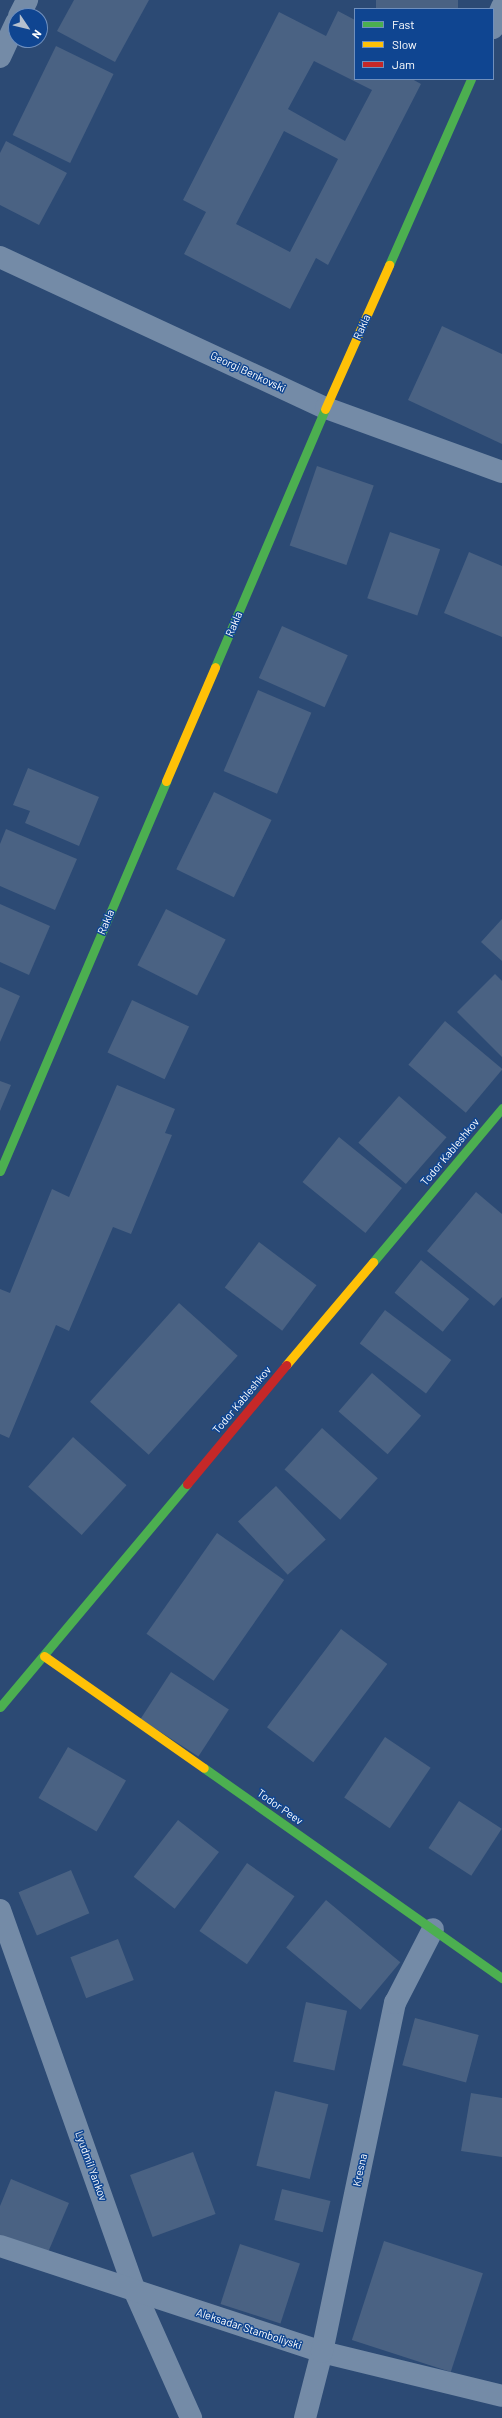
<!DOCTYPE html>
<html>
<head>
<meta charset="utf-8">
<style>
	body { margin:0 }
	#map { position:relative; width:502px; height:2418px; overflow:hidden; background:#2c4a74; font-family:Barlow,sans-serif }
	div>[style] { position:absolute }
	.building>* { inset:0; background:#4a6283; transform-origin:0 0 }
	.street>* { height:22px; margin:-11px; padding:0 11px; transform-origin:11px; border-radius:11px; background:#748ba7 }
	.fast>* { height:9px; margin:-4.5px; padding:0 4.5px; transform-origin:4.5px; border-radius:4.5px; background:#4caf50 }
	.slow>* { height:9px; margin:-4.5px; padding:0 4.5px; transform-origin:4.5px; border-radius:4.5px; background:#ffc107 }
	.jam>* { height:9px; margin:-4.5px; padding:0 4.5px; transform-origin:4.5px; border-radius:4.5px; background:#c62828 }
	span { translate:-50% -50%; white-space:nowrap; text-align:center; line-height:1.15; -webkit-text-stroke:3px #0f4591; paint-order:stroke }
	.street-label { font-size:11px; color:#fff }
	.legend { position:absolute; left:354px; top:8px; width:140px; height:72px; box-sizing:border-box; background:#0f4591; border:1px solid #6f8fbd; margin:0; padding:5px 7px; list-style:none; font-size:12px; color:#fff }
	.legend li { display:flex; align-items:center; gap:8px; height:20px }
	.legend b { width:20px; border:1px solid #6f8fbd }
	.north { position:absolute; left:8px; top:8px; width:40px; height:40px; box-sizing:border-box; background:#0f4591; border:1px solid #6f8fbd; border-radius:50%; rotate:125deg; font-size:11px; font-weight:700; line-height:16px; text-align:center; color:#fff }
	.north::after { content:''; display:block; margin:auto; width:14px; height:18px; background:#b5c0ce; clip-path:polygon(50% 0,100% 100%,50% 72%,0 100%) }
</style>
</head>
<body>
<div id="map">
	<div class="building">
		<div style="clip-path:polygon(74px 0,149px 0,115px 62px,57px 31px)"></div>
		<div style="left:376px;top:0;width:82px;height:10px"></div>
		<div style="clip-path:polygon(evenodd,338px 11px,355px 20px,355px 79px,412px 79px,421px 84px,328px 265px,316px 258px,290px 309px,184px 254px,206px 212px,183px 200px,279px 12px,326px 36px,338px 11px,314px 61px,372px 90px,345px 141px,288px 109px,314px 61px,338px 11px,284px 131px,338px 159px,290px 252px,236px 224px,284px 131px)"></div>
		<div style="left:56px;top:46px;width:64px;height:99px;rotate:26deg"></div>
		<div style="clip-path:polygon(6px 141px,67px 173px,39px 225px,0 205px,0 153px)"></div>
		<div style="clip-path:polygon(442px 326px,502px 354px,502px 444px,408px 400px)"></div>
		<div style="left:317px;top:466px;width:60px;height:84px;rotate:19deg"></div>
		<div style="left:390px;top:532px;width:53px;height:70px;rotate:19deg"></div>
		<div style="clip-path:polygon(469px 552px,502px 566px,502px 637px,444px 613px)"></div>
		<div style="left:282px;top:626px;width:72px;height:57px;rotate:24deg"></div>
		<div style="left:258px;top:690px;width:58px;height:88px;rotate:23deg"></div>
		<div style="clip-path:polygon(28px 768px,99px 797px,79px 846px,25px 823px,30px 811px,13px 805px)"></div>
		<div style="left:214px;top:792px;width:64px;height:86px;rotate:26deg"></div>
		<div style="clip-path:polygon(6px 829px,77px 859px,55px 910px,0 886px,0 844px)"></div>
		<div style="clip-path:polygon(0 904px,50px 926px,29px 975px,0 962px)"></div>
		<div style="left:166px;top:909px;width:67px;height:63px;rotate:27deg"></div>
		<div style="clip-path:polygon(502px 919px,502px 961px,481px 942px)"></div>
		<div style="clip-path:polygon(495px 974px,502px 981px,502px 1057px,457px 1012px)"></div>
		<div style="clip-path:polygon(0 987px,20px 996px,0 1042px)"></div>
		<div style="left:132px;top:1000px;width:63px;height:58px;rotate:25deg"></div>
		<div style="left:445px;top:1021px;width:75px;height:57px;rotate:40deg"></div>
		<div style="clip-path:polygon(0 1081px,11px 1085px,0 1111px)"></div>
		<div style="clip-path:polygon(117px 1085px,175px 1109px,165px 1133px,172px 1135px,131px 1234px,113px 1227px,69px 1331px,56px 1325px,9px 1438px,0 1434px,0 1289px,10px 1293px,52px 1189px,69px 1197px)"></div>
		<div style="left:399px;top:1096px;width:63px;height:62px;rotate:41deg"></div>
		<div style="left:339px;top:1137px;width:81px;height:58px;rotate:39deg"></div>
		<div style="clip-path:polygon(476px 1192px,502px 1214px,502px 1297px,494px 1306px,427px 1251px)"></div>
		<div style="left:259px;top:1242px;width:72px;height:57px;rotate:37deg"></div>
		<div style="left:421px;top:1260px;width:62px;height:42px;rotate:39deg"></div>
		<div style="left:179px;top:1303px;width:79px;height:133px;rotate:42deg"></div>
		<div style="left:385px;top:1310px;width:83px;height:42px;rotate:37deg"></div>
		<div style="left:372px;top:1373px;width:65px;height:51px;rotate:41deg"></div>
		<div style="left:322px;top:1428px;width:75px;height:56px;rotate:42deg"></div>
		<div style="left:73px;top:1437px;width:72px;height:67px;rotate:42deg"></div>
		<div style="left:276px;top:1486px;width:73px;height:52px;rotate:47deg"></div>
		<div style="left:217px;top:1533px;width:82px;height:123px;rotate:35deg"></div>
		<div style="left:341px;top:1629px;width:58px;height:123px;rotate:37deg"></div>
		<div style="left:171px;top:1672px;width:69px;height:56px;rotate:33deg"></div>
		<div style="left:385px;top:1737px;width:55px;height:73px;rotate:34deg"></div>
		<div style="left:68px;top:1747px;width:67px;height:59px;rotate:30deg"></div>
		<div style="left:459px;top:1801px;width:51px;height:56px;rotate:33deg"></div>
		<div style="left:178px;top:1820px;width:52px;height:72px;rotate:38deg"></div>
		<div style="left:247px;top:1863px;width:58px;height:83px;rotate:35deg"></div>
		<div style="left:71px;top:1870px;width:47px;height:57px;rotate:67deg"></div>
		<div style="left:326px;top:1900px;width:97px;height:62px;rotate:40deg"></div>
		<div style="left:118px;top:1939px;width:44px;height:51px;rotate:69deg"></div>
		<div style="left:306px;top:2002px;width:42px;height:61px;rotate:12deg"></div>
		<div style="left:415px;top:2018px;width:66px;height:49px;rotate:15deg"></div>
		<div style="left:275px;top:2091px;width:55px;height:77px;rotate:14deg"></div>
		<div style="clip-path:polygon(471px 2093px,502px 2098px,502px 2157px,461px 2151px)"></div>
		<div style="left:193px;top:2152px;width:66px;height:67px;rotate:70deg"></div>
		<div style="clip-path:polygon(11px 2179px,69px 2203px,46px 2257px,0 2238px,0 2206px)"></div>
		<div style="left:282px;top:2189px;width:50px;height:32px;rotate:14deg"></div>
		<div style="left:384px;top:2241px;width:104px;height:104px;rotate:18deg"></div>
		<div style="left:240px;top:2244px;width:63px;height:63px;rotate:18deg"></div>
	</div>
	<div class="street">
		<div style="left:19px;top:16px;width:18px;rotate:-63deg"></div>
		<div style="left:493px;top:28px;width:23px;rotate:-67deg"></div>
		<div style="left:0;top:57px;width:38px;rotate:-65deg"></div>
		<div style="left:0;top:257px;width:359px;rotate:24.9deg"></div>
		<div style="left:326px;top:408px;width:187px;rotate:20deg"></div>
		<div style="left:0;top:1910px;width:405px;rotate:70.5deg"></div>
		<div style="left:135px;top:2292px;width:138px;rotate:66deg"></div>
		<div style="left:0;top:2246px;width:339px;rotate:18.2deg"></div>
		<div style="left:322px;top:2352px;width:185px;rotate:13.7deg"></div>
		<div style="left:305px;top:2418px;width:68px;rotate:-75.6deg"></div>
		<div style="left:322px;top:2352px;width:357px;rotate:-78.2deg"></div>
		<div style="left:395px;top:2003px;width:83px;rotate:-62.8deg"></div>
	</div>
	<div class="fast">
		<div style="left:389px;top:265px;width:203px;rotate:-66.2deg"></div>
		<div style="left:215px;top:667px;width:280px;rotate:-66.9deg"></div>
		<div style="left:0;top:1171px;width:424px;rotate:-66.9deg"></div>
		<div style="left:373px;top:1262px;width:201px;rotate:-50deg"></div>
		<div style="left:0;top:1707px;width:291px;rotate:-50deg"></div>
		<div style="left:204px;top:1768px;width:365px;rotate:35.2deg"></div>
	</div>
	<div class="slow">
		<div style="left:325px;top:409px;width:158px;rotate:-66deg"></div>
		<div style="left:166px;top:781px;width:124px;rotate:-66.7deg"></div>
		<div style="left:286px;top:1365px;width:135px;rotate:-49.8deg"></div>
		<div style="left:44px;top:1656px;width:195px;rotate:35deg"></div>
	</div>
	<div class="jam">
		<div style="left:187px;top:1484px;width:155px;rotate:-50.2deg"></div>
	</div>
	<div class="street-label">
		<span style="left:362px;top:327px;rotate:-66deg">Rakla</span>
		<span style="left:248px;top:372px;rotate:25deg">Georgi Benkovski</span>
		<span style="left:234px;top:624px;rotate:-67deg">Rakla</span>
		<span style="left:106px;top:922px;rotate:-67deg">Rakla</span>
		<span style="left:450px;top:1152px;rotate:-50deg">Todor Kableshkov</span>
		<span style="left:242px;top:1400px;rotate:-50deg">Todor Kableshkov</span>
		<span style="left:280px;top:1807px;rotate:35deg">Todor Peev</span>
		<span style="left:91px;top:2166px;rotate:70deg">Lyudmil Yankov</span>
		<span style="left:360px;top:2170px;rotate:-78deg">Kresna</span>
		<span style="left:249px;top:2329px;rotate:18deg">Aleksadar Stamboliyski</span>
	</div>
	<ul class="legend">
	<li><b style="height:5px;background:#4caf50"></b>Fast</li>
	<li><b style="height:5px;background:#ffc107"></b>Slow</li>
	<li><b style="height:5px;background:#c62828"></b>Jam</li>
	</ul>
	<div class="north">N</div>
</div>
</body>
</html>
